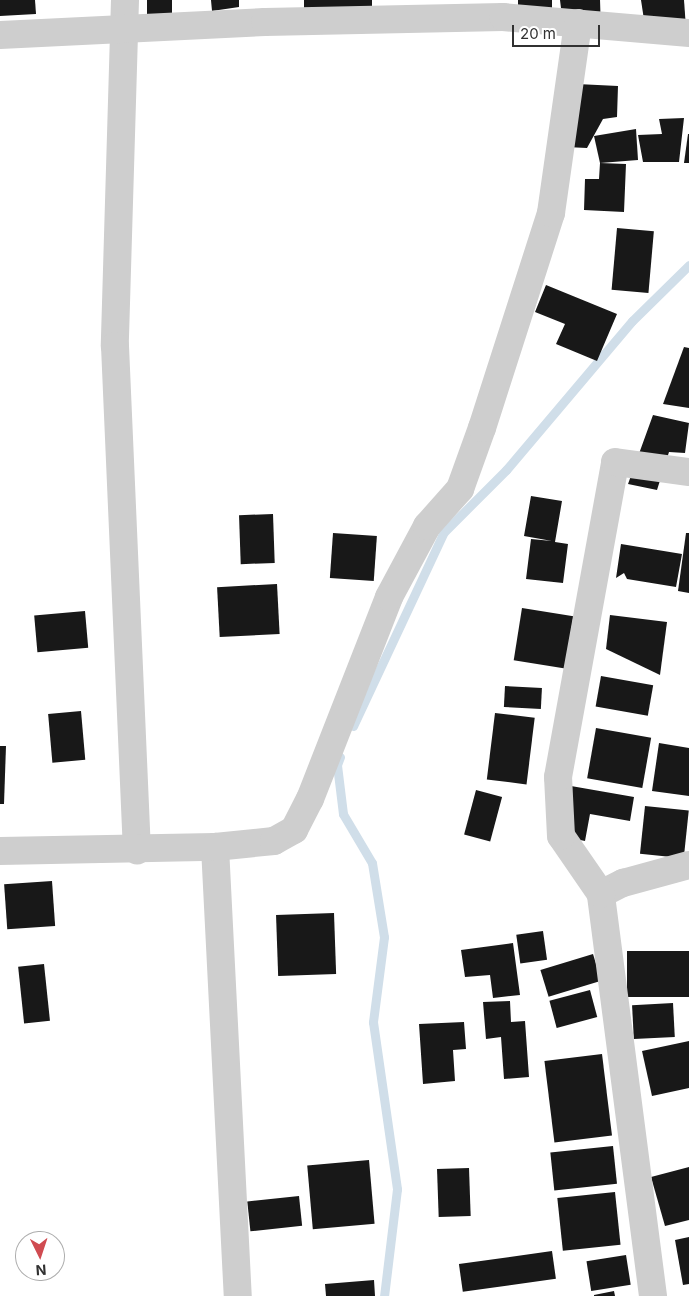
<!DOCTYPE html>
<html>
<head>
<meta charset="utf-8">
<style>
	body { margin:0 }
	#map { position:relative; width:689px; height:1296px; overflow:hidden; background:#fff; font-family:Inter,sans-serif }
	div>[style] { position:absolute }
	.stream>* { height:9px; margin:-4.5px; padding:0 4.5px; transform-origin:4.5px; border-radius:4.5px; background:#d0dee9 }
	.building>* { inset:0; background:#181818; transform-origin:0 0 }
	.minor>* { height:28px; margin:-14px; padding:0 14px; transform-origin:14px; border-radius:14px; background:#cecece }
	span { translate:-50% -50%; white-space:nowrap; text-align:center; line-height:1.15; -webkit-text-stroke:5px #fff; paint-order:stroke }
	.north { position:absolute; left:15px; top:1231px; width:50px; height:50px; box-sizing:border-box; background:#fff; border:1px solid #adadad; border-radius:50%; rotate:176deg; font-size:14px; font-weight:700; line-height:20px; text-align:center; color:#313131 }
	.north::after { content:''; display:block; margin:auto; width:18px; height:22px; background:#d04b51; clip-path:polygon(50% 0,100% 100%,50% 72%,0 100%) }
	.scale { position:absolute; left:512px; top:25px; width:88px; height:22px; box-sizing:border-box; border:2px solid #313131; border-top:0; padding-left:6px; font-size:15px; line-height:18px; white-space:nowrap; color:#313131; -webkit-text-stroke:4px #fff; paint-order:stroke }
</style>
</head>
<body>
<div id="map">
	<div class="stream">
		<div style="left:353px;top:726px;width:214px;rotate:-64.9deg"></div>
		<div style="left:444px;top:532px;width:88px;rotate:-45deg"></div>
		<div style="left:506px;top:470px;width:195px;rotate:-49.8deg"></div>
		<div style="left:632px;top:321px;width:80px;rotate:-44.5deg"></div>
		<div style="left:340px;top:757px;width:9px;rotate:111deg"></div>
		<div style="left:337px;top:765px;width:49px;rotate:83deg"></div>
		<div style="left:343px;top:814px;width:57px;rotate:59.4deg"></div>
		<div style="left:372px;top:863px;width:75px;rotate:80.8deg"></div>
		<div style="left:384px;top:937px;width:86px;rotate:97.4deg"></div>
		<div style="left:373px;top:1022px;width:169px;rotate:81.8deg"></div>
		<div style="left:397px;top:1189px;width:108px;rotate:96.9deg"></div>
	</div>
	<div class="building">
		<div style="clip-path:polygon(0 0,35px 0,36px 14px,0 16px)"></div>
		<div style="left:147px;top:0;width:25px;height:35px"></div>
		<div style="clip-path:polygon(211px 0,239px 0,239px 7px,212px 11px)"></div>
		<div style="left:304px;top:0;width:68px;height:31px"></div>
		<div style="left:518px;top:0;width:34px;height:31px"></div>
		<div style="clip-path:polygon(560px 0,600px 0,601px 30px,564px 33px)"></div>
		<div style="clip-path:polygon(641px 0,684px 0,686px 28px,646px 33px)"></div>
		<div style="clip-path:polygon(577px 84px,618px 86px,617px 117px,603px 119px,587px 148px,566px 147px)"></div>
		<div style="clip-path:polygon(684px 118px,679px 162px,643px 162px,638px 135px,662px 134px,659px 119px)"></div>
		<div style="clip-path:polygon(636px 129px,638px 160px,600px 163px,594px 136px)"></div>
		<div style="clip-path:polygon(688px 134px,689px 134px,689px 163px,684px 163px)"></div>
		<div style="clip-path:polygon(600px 163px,626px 164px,624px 212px,584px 210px,585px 179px,599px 179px)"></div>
		<div style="left:617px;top:228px;width:37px;height:62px;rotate:5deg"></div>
		<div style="clip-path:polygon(546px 285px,617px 314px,597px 361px,556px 344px,565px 324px,535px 312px)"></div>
		<div style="clip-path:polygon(684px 347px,689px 348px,689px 408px,663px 404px)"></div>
		<div style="clip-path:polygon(653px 415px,689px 423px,685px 453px,669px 452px,657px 490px,628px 484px)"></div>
		<div style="clip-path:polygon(531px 496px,562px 501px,555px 542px,568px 544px,563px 583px,526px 579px,531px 539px,552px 541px,524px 536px)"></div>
		<div style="left:273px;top:514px;width:49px;height:34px;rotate:88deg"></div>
		<div style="left:333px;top:533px;width:44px;height:45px;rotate:4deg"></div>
		<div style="clip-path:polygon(686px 533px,689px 533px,689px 593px,678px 591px)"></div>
		<div style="clip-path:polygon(621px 544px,682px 554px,676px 587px,627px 579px,624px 573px,616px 578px)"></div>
		<div style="left:277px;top:584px;width:50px;height:60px;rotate:87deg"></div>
		<div style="left:522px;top:608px;width:52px;height:53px;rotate:9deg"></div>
		<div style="left:85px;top:611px;width:37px;height:51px;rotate:85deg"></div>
		<div style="clip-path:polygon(610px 615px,667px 622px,660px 675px,606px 649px)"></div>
		<div style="left:601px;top:676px;width:53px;height:31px;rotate:10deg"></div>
		<div style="left:505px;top:686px;width:37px;height:21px;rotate:3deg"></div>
		<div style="left:81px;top:711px;width:49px;height:33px;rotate:85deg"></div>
		<div style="left:495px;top:713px;width:40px;height:67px;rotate:7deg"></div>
		<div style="left:596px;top:728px;width:56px;height:51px;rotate:10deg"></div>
		<div style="clip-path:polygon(659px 743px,689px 748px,689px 796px,652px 791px)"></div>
		<div style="clip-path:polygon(0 746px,6px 746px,4px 804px,0 804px)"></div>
		<div style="clip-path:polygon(571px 786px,634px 797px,630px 821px,590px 814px,585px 841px,561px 836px)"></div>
		<div style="left:476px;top:790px;width:27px;height:46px;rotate:15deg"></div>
		<div style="left:645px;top:806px;width:44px;height:48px;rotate:6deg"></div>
		<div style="left:52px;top:881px;width:45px;height:48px;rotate:86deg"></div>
		<div style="left:334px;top:913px;width:61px;height:58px;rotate:88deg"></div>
		<div style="left:543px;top:931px;width:29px;height:27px;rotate:82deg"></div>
		<div style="clip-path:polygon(513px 943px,520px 995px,493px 998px,490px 975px,465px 977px,461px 950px)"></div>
		<div style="left:689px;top:951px;width:46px;height:62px;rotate:90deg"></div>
		<div style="left:593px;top:954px;width:28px;height:55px;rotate:73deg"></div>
		<div style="left:44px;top:964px;width:57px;height:26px;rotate:84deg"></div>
		<div style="left:590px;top:990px;width:28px;height:42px;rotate:75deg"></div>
		<div style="clip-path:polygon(510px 1001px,511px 1022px,525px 1021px,529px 1077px,504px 1079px,501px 1037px,486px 1039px,483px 1002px)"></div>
		<div style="left:673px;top:1003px;width:34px;height:41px;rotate:87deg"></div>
		<div style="clip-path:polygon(464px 1022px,466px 1049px,453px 1050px,455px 1081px,423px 1084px,419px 1024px)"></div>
		<div style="clip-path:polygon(689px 1041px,689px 1088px,652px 1096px,642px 1051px)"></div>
		<div style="left:602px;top:1054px;width:82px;height:58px;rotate:83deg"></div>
		<div style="left:613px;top:1146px;width:38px;height:63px;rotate:84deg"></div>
		<div style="left:369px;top:1160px;width:64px;height:62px;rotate:85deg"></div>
		<div style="clip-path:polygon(689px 1167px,689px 1220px,665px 1226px,651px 1177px)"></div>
		<div style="left:469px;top:1168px;width:48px;height:32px;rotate:88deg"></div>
		<div style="left:615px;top:1192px;width:53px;height:58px;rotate:84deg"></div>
		<div style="left:299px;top:1196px;width:30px;height:52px;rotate:84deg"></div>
		<div style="clip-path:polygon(689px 1237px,689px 1284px,683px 1285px,675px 1240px)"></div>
		<div style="left:552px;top:1251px;width:28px;height:94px;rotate:82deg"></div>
		<div style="left:626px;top:1255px;width:30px;height:40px;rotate:81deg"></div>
		<div style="clip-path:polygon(374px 1280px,375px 1296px,326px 1296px,325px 1284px)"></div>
		<div style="clip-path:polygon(614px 1291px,615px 1296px,594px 1296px,594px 1295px)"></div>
	</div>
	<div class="minor">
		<div style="left:125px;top:0;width:346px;rotate:91.7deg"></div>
		<div style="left:115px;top:346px;width:505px;rotate:87.51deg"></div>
		<div style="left:0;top:35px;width:265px;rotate:-2.8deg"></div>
		<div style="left:265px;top:22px;width:238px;rotate:-1.2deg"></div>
		<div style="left:503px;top:17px;width:187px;rotate:4.9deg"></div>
		<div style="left:215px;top:847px;width:450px;rotate:87.1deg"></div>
		<div style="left:0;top:851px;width:215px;rotate:-1.1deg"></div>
		<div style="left:215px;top:847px;width:59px;rotate:-5.8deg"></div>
		<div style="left:274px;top:841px;width:23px;rotate:-29deg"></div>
		<div style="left:294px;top:830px;width:35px;rotate:-63deg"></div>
		<div style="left:310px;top:799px;width:217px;rotate:-68.6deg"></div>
		<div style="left:389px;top:597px;width:81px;rotate:-61.8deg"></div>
		<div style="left:427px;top:526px;width:50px;rotate:-48.3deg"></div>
		<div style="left:460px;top:489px;width:65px;rotate:-70.2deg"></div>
		<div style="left:482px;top:428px;width:226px;rotate:-72.2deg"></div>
		<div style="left:551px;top:213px;width:192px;rotate:-81.9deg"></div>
		<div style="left:601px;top:894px;width:25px;rotate:-27deg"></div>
		<div style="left:623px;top:883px;width:68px;rotate:-15.3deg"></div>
		<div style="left:653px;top:1296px;width:405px;rotate:-97.4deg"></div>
		<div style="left:601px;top:894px;width:70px;rotate:-124.6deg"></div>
		<div style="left:561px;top:836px;width:59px;rotate:-92.9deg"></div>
		<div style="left:558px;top:777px;width:320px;rotate:-79.7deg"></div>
		<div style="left:615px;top:462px;width:75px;rotate:7.7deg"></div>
	</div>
	<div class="north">N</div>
	<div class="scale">20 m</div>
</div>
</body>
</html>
